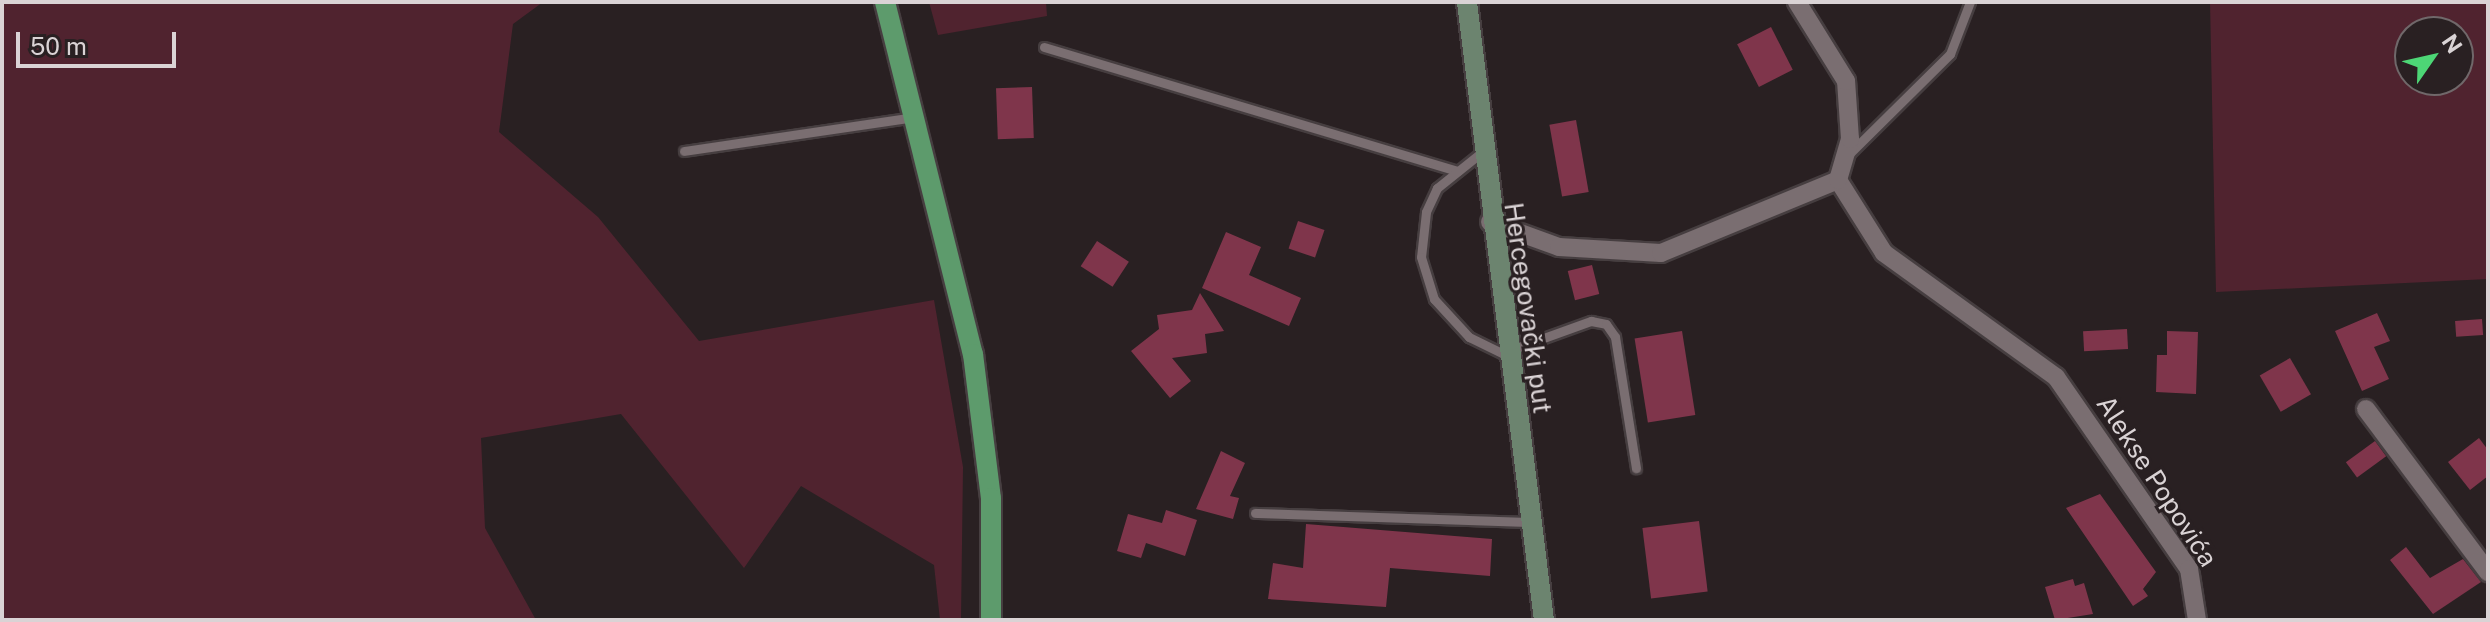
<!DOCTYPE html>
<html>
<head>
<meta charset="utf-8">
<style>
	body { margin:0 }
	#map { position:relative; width:2490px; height:622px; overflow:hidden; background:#292022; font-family:"Public Sans",sans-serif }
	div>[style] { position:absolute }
	.green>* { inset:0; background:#50232f }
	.building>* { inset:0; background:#7f354b; transform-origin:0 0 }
	.roads { filter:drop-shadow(2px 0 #463e40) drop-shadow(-2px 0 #463e40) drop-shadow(0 2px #463e40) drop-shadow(0 -2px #463e40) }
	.lane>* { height:9px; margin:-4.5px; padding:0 4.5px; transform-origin:4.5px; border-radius:4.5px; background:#7a6e71 }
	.street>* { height:18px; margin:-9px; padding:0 9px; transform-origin:9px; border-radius:9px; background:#7a6e71 }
	.secondary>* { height:20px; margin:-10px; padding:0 10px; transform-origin:10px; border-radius:10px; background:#6c846f }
	.primary>* { height:20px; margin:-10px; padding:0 10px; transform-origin:10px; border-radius:10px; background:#5d9b6c }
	span { translate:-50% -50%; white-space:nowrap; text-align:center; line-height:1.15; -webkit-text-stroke:6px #292022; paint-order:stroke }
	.street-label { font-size:26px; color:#dad3d5 }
	.frame { position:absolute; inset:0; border:4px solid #dad3d5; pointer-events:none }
	.north { position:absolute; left:2394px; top:16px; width:80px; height:80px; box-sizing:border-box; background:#292022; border:2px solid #70686a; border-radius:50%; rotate:56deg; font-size:22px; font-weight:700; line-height:32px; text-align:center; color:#dad3d5 }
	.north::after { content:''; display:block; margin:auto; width:28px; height:36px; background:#4dd676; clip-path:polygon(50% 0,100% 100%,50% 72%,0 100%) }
	.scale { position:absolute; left:16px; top:32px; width:160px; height:36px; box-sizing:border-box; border:4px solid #dad3d5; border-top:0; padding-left:10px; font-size:24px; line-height:28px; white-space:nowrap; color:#dad3d5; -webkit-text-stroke:6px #292022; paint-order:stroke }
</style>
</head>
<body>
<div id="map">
	<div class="green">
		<div style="clip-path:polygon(2px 2px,543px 2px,513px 24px,499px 132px,598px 217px,699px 341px,934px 300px,963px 467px,961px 620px,940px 620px,934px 565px,801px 486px,744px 568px,621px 414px,481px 438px,485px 528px,536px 620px,2px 620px)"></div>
		<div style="clip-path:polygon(929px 2px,1046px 2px,1047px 16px,938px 35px)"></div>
		<div style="clip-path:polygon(evenodd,2210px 2px,2488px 2px,2488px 279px,2216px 292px,2210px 2px,2410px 32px,2458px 32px,2458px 80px,2410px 80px,2410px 32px)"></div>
	</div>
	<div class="building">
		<div style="left:1771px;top:27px;width:48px;height:38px;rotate:63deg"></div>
		<div style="left:1032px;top:87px;width:51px;height:36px;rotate:88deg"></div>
		<div style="left:1576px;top:120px;width:73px;height:27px;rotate:80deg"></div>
		<div style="left:1298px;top:221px;width:28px;height:29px;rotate:19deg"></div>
		<div style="clip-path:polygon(1226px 232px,1261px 247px,1249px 275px,1301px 298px,1289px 326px,1202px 288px)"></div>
		<div style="left:1097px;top:241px;width:38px;height:30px;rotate:33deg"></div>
		<div style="left:1592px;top:265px;width:30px;height:25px;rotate:76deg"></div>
		<div style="clip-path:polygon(1200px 293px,1224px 331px,1205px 334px,1207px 353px,1172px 358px,1191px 381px,1170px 398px,1131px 351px,1159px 329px,1157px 315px,1192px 310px)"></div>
		<div style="clip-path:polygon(2377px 313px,2390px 341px,2374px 347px,2389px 379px,2362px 391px,2335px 331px)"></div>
		<div style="left:2482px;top:319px;width:16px;height:27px;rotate:86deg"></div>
		<div style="left:2127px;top:329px;width:20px;height:44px;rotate:87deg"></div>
		<div style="left:1682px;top:331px;width:85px;height:48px;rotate:81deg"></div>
		<div style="clip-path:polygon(2167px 331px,2198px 332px,2196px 394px,2156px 392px,2157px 355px,2167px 355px)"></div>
		<div style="left:2290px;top:358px;width:42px;height:35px;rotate:60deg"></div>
		<div style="clip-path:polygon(2479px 438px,2488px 450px,2488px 476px,2470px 490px,2448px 462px)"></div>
		<div style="left:2375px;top:441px;width:19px;height:36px;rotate:54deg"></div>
		<div style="clip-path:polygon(1221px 451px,1245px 463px,1230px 496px,1239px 498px,1233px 519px,1196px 509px)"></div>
		<div style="clip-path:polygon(2100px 494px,2156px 572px,2143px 589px,2148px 596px,2133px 606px,2066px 508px)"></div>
		<div style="clip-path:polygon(1166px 510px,1197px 520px,1185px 556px,1146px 543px,1141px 558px,1117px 551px,1128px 514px,1162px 523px)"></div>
		<div style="left:1699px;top:521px;width:71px;height:57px;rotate:83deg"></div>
		<div style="clip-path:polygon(1306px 524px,1492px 539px,1490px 576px,1390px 568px,1386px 607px,1268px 599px,1273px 563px,1303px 568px)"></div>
		<div style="clip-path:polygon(2406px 547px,2430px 578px,2463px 559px,2481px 582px,2433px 614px,2390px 560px)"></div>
		<div style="clip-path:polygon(2073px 579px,2075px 586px,2084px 583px,2093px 614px,2055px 620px,2045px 587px)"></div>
	</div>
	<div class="roads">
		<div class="lane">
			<div style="left:1044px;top:47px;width:432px;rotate:16.7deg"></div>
			<div style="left:684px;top:151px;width:232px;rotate:-8.4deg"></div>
			<div style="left:1482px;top:152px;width:58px;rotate:141.3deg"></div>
			<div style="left:1437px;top:188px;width:26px;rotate:115deg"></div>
			<div style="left:1426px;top:212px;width:45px;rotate:96.3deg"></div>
			<div style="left:1421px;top:257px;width:44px;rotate:72.8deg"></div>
			<div style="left:1434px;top:299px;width:52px;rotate:47.4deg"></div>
			<div style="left:1469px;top:337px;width:37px;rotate:26deg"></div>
			<div style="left:1502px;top:353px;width:95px;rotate:-19.8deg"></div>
			<div style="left:1591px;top:321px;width:15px;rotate:11deg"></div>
			<div style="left:1606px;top:324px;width:16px;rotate:55deg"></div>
			<div style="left:1615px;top:337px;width:133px;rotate:80.9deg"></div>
			<div style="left:1850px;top:153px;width:141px;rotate:-44.7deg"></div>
			<div style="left:1950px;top:54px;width:56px;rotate:-69deg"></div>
			<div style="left:1255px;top:513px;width:276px;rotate:1.9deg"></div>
		</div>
		<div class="street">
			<div style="left:1838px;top:180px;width:86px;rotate:57.8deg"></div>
			<div style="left:1884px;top:253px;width:212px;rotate:35.8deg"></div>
			<div style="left:2056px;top:377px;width:234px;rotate:55.3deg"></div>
			<div style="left:2189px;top:569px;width:52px;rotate:81.1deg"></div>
			<div style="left:1490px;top:222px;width:73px;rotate:19.9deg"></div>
			<div style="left:1559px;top:247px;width:102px;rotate:3.4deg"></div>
			<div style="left:1661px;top:253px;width:191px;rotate:-22.4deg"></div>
			<div style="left:1838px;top:180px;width:43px;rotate:-73.7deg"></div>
			<div style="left:1850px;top:139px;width:58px;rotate:-93.9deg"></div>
			<div style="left:1846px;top:81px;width:93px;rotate:-121.8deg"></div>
			<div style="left:2366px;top:409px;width:204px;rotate:53.2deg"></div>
		</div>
		<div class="secondary">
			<div style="left:1467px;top:2px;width:623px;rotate:82.9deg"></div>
		</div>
		<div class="primary">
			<div style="left:885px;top:2px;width:363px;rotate:76deg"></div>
			<div style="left:973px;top:354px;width:145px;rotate:82.9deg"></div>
			<div style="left:991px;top:498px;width:122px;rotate:90deg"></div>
		</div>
	</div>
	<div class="street-label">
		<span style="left:1528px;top:308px;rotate:82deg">Hercegovački put</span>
		<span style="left:2157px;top:481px;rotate:57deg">Alekse Popovića</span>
	</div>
	<div class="frame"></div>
	<div class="north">N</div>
	<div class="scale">50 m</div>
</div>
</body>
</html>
